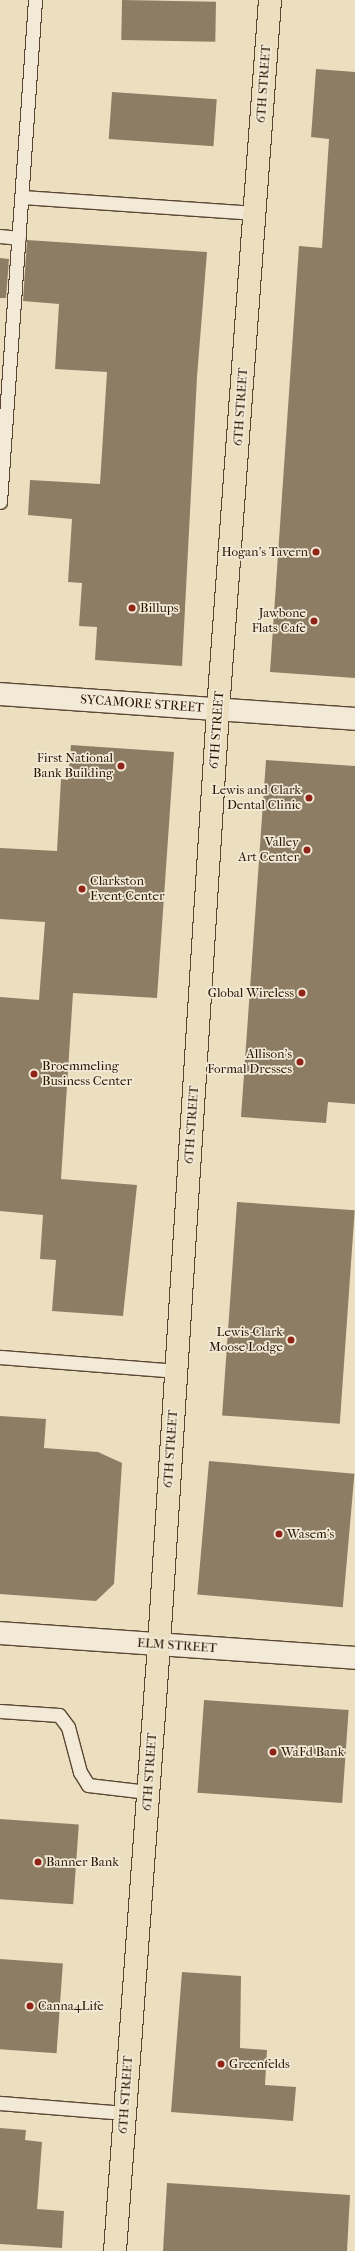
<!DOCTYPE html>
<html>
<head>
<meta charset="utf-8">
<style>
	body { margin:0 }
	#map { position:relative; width:355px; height:2251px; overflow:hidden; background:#ebdfc0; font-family:"IM FELL French Canon",serif }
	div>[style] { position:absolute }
	.building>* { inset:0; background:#8e7d65; transform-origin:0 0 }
	.roads { filter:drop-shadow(1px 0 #5a4632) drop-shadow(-1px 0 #5a4632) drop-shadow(0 1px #5a4632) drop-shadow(0 -1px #5a4632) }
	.lane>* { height:13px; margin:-6.5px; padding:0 6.5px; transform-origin:6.5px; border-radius:6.5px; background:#f2ead6 }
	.street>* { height:22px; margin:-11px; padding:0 11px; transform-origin:11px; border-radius:11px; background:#f2ead6 }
	.secondary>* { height:22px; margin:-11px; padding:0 11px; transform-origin:11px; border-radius:11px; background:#f2ead6 }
	.primary>* { height:22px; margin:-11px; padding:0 11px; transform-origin:11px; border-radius:11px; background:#ebdfc0 }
	.dots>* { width:11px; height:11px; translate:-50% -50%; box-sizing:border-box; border:2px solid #f2ead6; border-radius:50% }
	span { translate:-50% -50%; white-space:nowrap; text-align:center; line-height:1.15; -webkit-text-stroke:3.5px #f2ead6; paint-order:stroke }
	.street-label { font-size:13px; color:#291302 }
	.poi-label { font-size:13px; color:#291302 }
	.right { translate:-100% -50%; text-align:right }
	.left { translate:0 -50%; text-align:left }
</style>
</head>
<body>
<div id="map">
	<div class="building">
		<div style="left:122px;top:0;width:94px;height:40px;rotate:1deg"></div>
		<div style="clip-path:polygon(316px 69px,355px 72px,355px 678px,270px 672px,299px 246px,322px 248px,329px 139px,311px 137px)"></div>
		<div style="left:112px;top:92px;width:105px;height:47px;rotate:4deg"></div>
		<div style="clip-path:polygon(27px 240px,207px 252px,197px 377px,182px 666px,95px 660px,97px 627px,79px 626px,82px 583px,68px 582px,72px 519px,28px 515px,30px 480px,100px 484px,107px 372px,55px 369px,59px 304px,23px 301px)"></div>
		<div style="clip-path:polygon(0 258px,9px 259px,6px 298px,0 298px)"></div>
		<div style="clip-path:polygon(71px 745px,174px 752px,157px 998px,73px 993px,61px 1179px,137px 1185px,123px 1316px,52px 1311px,56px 1260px,40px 1259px,43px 1215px,0 1211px,0 997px,39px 1000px,45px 922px,0 919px,0 848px,57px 851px,61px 779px,68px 780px)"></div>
		<div style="clip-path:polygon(266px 760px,355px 766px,355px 1104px,328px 1102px,326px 1123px,241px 1117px)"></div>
		<div style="left:237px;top:1202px;width:118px;height:214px;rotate:4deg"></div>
		<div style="clip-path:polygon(0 1416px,46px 1419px,44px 1448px,98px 1452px,122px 1463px,114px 1584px,96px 1601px,0 1594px)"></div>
		<div style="left:209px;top:1461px;width:146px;height:134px;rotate:5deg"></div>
		<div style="left:204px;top:1700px;width:145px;height:93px;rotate:4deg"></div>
		<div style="left:0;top:1819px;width:79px;height:80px;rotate:4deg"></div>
		<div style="left:0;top:1959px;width:63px;height:90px;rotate:4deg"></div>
		<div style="clip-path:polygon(182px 1972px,241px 1976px,240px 2048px,267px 2050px,265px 2085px,296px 2087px,293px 2121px,171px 2112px)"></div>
		<div style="clip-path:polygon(0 2128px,26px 2130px,25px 2140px,42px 2142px,37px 2209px,64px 2211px,62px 2248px,0 2244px)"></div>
		<div style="clip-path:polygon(167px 2183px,350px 2195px,347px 2251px,163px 2251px)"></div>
	</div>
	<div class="roads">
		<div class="lane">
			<div style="left:22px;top:197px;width:234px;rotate:3.9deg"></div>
			<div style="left:0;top:236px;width:19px;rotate:6deg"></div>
			<div style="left:0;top:502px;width:503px;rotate:-86.01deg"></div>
			<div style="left:0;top:1357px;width:178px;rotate:4.5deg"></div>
			<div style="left:0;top:1711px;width:59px;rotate:3.9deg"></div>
			<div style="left:59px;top:1715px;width:15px;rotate:53deg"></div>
			<div style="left:68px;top:1727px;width:47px;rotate:75.1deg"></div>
			<div style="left:80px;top:1772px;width:15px;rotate:58deg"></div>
			<div style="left:88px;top:1785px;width:60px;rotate:6.7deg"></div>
			<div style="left:0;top:2103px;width:125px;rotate:4.6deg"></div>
		</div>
		<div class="street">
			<div style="left:0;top:694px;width:356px;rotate:4deg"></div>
		</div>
		<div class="secondary">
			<div style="left:0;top:1633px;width:356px;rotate:4deg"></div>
		</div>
		<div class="primary">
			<div style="left:115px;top:2251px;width:608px;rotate:-85.85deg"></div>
			<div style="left:159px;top:1645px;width:937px;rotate:-86.39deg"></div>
			<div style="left:218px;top:710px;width:712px;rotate:-85.81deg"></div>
		</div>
	</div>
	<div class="dots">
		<div style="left:316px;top:552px;background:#8f2418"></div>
		<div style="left:132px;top:608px;background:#8f2418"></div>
		<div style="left:314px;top:621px;background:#8f2418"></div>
		<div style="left:121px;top:766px;background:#8f2418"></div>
		<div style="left:309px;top:798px;background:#8f2418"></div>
		<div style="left:307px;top:850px;background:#8f2418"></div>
		<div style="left:82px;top:889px;background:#8f2418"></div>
		<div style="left:302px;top:993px;background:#8f2418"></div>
		<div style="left:300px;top:1062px;background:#8f2418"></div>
		<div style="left:34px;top:1074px;background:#8f2418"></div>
		<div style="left:291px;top:1340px;background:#8f2418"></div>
		<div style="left:279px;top:1534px;background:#8f2418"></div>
		<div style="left:273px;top:1752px;background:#8f2418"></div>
		<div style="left:38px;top:1862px;background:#8f2418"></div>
		<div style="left:30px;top:2006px;background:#8f2418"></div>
		<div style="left:221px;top:2064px;background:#8f2418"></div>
	</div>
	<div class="street-label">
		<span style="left:264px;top:84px;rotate:-86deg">6TH STREET</span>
		<span style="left:241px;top:407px;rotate:-86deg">6TH STREET</span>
		<span style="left:142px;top:704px;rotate:4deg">SYCAMORE STREET</span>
		<span style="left:217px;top:730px;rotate:-86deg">6TH STREET</span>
		<span style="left:192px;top:1125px;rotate:-86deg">6TH STREET</span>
		<span style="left:171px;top:1449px;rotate:-86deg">6TH STREET</span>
		<span style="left:177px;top:1646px;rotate:4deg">ELM STREET</span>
		<span style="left:150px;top:1772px;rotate:-86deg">6TH STREET</span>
		<span style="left:126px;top:2095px;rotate:-86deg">6TH STREET</span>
	</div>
	<div class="poi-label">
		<span class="right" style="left:308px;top:552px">Hogan's Tavern</span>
		<span class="left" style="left:140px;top:608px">Billups</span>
		<span class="right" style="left:306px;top:621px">Jawbone<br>Flats Cafe</span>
		<span class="right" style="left:113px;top:766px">First National<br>Bank Building</span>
		<span class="right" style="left:301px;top:798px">Lewis and Clark<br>Dental Clinic</span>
		<span class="right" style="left:299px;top:850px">Valley<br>Art Center</span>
		<span class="left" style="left:90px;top:889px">Clarkston<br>Event Center</span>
		<span class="right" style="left:294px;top:993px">Global Wireless</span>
		<span class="right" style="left:292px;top:1062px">Allison's<br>Formal Dresses</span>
		<span class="left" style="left:42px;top:1074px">Broemmeling<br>Business Center</span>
		<span class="right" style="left:283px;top:1340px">Lewis-Clark<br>Moose Lodge</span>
		<span class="left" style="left:287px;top:1534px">Wasem's</span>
		<span class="left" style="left:281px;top:1752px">WaFd Bank</span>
		<span class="left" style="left:46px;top:1862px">Banner Bank</span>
		<span class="left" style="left:38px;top:2006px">Canna4Life</span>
		<span class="left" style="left:229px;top:2064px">Greenfelds</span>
	</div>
</div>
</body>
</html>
